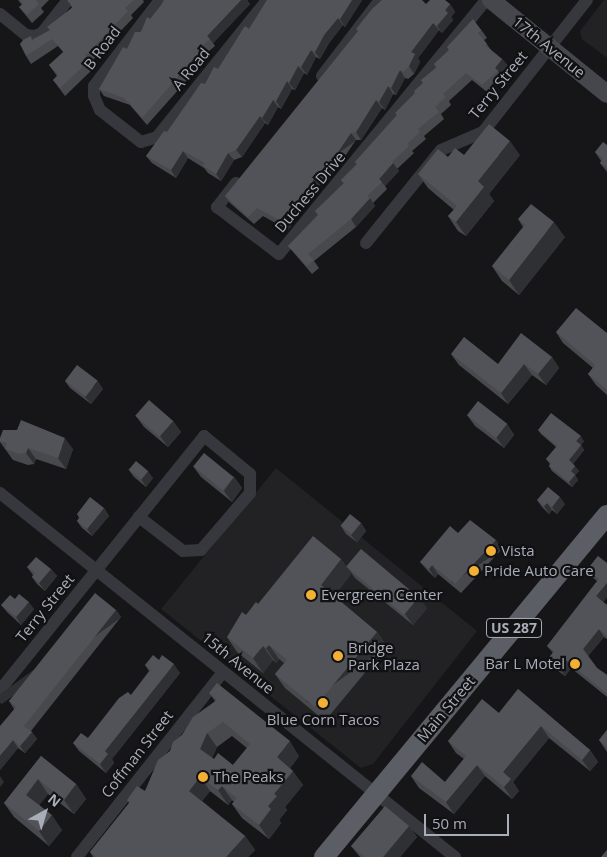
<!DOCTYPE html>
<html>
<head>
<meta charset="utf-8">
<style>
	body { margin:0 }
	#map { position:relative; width:607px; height:857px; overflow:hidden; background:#161618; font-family:"Open Sans",sans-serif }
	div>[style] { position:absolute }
	.built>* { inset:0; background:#222225 }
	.minor>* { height:12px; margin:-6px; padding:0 6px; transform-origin:6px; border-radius:6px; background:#37383d }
	.secondary>* { height:18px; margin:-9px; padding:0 9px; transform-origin:9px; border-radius:9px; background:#45474d }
	.trunk>* { height:20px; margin:-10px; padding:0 10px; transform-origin:10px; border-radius:10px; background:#5b5e65 }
	.wall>* { inset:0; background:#47494d }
	.shaded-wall>* { inset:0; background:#2f3033; transform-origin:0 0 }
	.building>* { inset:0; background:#525359; transform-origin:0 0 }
	.dots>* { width:14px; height:14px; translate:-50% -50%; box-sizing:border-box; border:2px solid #111113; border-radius:50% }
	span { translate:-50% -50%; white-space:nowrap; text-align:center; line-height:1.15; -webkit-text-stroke:4.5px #111113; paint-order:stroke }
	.shield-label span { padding:1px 4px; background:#111113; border:1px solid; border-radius:4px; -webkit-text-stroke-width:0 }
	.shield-label { font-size:14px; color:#a8adb8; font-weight:700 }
	.street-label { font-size:15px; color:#a8adb8 }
	.poi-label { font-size:15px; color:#a8adb8 }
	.left { translate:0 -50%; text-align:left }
	.right { translate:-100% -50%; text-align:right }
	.north { position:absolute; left:20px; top:787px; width:50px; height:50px; -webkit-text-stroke:4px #111113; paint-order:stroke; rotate:39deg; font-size:14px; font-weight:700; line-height:20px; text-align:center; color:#a8adb8 }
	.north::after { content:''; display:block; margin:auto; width:18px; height:22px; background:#a8adb8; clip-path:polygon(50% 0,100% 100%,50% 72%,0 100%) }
	.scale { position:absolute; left:424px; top:814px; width:85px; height:22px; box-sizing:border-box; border:2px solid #a8adb8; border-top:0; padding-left:6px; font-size:15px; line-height:18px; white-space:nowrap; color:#a8adb8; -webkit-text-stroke:4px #111113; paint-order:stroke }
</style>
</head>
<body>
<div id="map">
	<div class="built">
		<div style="clip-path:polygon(604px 0,607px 0,607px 58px,582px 39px,580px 31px)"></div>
		<div style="clip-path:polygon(276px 468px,477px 631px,373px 764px,361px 768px,161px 609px)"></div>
	</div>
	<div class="minor">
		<div style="left:160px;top:0;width:108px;rotate:127.5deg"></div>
		<div style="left:94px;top:86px;width:10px;rotate:90deg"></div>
		<div style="left:94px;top:96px;width:15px;rotate:67deg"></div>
		<div style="left:100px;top:110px;width:52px;rotate:38deg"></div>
		<div style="left:141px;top:142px;width:17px;rotate:-17deg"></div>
		<div style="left:157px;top:137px;width:176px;rotate:-51.2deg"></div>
		<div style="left:0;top:14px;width:33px;rotate:39deg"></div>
		<div style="left:26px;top:35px;width:9px;rotate:6deg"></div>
		<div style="left:35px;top:36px;width:8px;rotate:-23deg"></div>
		<div style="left:42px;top:33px;width:42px;rotate:-51.8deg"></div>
		<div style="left:322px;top:76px;width:96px;rotate:-52.7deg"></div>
		<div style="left:236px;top:183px;width:31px;rotate:128deg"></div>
		<div style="left:217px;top:207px;width:78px;rotate:37.2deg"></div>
		<div style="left:279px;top:254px;width:328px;rotate:-50.8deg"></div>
		<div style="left:366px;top:243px;width:119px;rotate:-51.1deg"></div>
		<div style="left:441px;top:150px;width:46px;rotate:-23.2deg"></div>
		<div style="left:483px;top:132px;width:168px;rotate:-51.8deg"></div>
		<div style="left:0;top:493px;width:583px;rotate:38.66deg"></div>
		<div style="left:0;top:690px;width:326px;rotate:-51.2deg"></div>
		<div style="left:204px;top:436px;width:60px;rotate:39.6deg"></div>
		<div style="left:250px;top:474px;width:19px;rotate:90deg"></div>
		<div style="left:250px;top:493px;width:75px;rotate:130.7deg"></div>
		<div style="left:201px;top:550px;width:18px;rotate:177deg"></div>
		<div style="left:183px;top:551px;width:56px;rotate:-142.3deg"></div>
		<div style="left:77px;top:857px;width:236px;rotate:-51.7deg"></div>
	</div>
	<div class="secondary">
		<div style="left:491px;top:0;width:149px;rotate:39deg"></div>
	</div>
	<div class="trunk">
		<div style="left:324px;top:857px;width:444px;rotate:-50.4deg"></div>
	</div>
	<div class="wall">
		<div style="clip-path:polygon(18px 0,49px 0,41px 8px,44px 12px,32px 23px,19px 7px,22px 5px)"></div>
		<div style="clip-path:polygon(68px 0,143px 0,144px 2px,131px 15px,133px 18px,90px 63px,94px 68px,65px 96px,53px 80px,57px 76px,49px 65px,63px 52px,58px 46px,31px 64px,26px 56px,33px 39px,50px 31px,72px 8px)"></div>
		<div style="clip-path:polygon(164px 0,248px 0,247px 1px,250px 4px,213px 43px,215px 46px,202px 57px,204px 61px,147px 125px,130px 105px,104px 96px,99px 89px,127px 49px,162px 4px)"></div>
		<div style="clip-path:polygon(267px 0,362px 0,345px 27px,343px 25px,329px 43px,320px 59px,316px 57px,307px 75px,304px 73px,295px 90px,292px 89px,281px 109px,278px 107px,268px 125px,265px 123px,242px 157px,234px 160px,221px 181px,208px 173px,204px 168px,188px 158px,176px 178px,152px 163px,146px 156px,167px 132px,218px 69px,249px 29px)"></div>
		<div style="clip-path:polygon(426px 4px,450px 4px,455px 12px,451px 17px,453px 20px,442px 33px,439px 30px,418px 58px,420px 62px,414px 74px,408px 79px,405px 78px,396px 95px,393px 94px,385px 110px,382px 108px,361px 140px,356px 140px,331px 177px,323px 186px,320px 184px,311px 201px,308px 200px,288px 230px,263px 216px,254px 224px,230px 203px,225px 196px)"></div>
		<div style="clip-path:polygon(482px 31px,487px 38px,484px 40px,491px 50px,502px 59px,508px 66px,501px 75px,503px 78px,487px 92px,472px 80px,449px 101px,451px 105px,441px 114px,444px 119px,424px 136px,426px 139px,412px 151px,414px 153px,397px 169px,399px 171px,385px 186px,387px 189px,373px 203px,375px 206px,356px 227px,314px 261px,319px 268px,312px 274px,288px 246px,318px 215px,315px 211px,344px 184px,341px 180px,357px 165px,355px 162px,397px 115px,415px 93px,436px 67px,434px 64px,449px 50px,447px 47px)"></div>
		<div style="clip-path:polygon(607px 145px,607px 172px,600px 163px,601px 161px,595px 152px)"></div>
		<div style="clip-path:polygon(464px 155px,520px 155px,489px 194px,494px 201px,466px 236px,458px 231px,448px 216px,454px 210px,428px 188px,418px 174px,448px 157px)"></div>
		<div style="clip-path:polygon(518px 219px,565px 237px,519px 295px,502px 281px,492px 266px,523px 227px)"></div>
		<div style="clip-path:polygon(556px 332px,607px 333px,607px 395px,596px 385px,588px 374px,593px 368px,563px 343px)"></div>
		<div style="clip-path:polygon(451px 354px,498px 364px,552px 357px,559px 368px,546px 385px,532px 375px,508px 404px,459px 365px)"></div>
		<div style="clip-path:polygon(65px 381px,103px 389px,91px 404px,70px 388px)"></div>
		<div style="clip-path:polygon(467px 415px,507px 424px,514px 435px,504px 448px,475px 426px)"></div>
		<div style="clip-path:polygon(136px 416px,173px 421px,181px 432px,168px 447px,144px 427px)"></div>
		<div style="clip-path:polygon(538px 430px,584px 441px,581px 445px,584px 450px,573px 464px,579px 471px,575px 475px,578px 480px,572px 487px,552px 471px,549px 466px,550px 464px,546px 459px,556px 447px,541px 434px)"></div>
		<div style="clip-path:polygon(0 438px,73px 449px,66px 469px,36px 459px,34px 464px,28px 465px,13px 460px,0 442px)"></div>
		<div style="clip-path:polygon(193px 466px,234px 477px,242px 488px,232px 502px,201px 477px)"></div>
		<div style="clip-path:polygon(128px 469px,153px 478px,146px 487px,134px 477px)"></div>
		<div style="clip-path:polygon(537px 500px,565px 504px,557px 514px,552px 510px,549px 514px,542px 507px)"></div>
		<div style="clip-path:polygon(104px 508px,109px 516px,92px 536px,82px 528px,77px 521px,79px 518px,77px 514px)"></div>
		<div style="clip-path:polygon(361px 523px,366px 531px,357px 542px,346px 534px,341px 526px)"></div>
		<div style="clip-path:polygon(458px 533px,502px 549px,461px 593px,438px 574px,435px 578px,427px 570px,420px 562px)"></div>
		<div style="clip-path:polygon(598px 556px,607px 597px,603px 602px,607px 605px,607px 639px,604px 637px,588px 656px,597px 668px,607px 675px,607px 697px,571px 668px,565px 676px,553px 667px,548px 659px,553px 653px,547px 646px,597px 581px,592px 577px,587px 570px)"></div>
		<div style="clip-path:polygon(341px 559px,351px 574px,334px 596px,377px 632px,387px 646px,325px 721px,285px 688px,275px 674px,284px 663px,279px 659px,276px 663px,273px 660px,263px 673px,237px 652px,227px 637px,246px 615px,258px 604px)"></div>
		<div style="clip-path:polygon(27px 567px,51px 569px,57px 576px,45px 591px,37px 584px,32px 577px,33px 575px)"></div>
		<div style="clip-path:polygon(347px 567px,427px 608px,413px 625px,355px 578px)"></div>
		<div style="clip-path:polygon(15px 599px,34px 609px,21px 625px,7px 612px,1px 605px)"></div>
		<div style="clip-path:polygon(116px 610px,121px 617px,31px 731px,37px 739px,25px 753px,18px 748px,0 770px,14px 709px,9px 701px)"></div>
		<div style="clip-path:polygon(159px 660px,180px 673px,112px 759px,114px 763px,106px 773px,79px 751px,73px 743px,88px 738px,131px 695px,149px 671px,145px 665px)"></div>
		<div style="clip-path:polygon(518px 689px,590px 750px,598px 762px,590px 771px,549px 738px,513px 782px,519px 791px,512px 799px,485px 776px,454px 814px,419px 788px,411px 776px,445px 782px,464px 759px,456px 753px,448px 741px,499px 713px)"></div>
		<div style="clip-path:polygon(evenodd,209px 693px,299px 756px,290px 768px,303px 785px,285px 807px,287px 810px,279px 820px,281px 823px,269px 839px,242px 818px,232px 804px,234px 802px,232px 800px,228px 805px,210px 791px,202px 801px,245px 836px,255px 850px,248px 857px,93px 857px,90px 852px,129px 803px,127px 800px,145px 791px,170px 751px,182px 735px,215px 701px,209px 693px,232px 736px,247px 748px,233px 765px,214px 759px,212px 758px,217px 747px,232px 736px)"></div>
		<div style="clip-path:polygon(607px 730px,607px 752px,599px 740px)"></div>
		<div style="clip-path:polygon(41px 756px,76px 784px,86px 799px,74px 814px,48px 794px,39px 805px,62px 830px,49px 846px,14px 817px,4px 803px)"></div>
		<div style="clip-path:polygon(409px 826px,417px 837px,400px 857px,360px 857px,351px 846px)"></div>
	</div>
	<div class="shaded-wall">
		<div style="clip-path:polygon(241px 0,247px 0,250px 4px,213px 43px,207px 36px)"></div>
		<div style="clip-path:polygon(352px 0,362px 0,345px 27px,340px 19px)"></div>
		<div style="clip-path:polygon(450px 4px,455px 12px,451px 17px,453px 20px,442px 33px,437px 26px,445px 10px)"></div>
		<div style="clip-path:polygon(338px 18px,343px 25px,329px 43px,320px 59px,315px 52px,324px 35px)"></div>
		<div style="clip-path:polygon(433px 23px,439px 30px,418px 58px,420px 62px,414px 74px,409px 66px,411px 52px)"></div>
		<div style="clip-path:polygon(311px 50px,316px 57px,307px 75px,301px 67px)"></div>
		<div style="left:199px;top:53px;width:9px;height:86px;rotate:58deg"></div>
		<div style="clip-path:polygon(502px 59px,508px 66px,501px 75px,498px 71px,495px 68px)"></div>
		<div style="clip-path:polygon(298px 66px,304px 73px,295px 90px,289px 83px)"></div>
		<div style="clip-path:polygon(400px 70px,405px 78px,396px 95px,391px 88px)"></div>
		<div style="clip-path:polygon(287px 81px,292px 89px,281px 109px,276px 101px)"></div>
		<div style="clip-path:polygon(388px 86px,393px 94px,385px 110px,379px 102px)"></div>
		<div style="clip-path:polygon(273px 100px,278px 107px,268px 125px,262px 118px)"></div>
		<div style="clip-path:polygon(376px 100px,382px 108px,361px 140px,356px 132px)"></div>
		<div style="clip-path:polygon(260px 116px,265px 123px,242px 157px,236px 150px)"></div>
		<div style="left:351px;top:133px;width:9px;height:45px;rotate:54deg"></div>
		<div style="clip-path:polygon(510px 141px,520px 155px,489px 194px,494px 201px,466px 236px,456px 222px,478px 181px)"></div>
		<div style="clip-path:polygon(183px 151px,188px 158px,176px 178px,171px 170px)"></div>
		<div style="clip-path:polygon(228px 153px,234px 160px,221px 181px,216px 174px)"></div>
		<div style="clip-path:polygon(393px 163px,399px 171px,385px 186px,379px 179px)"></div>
		<div style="clip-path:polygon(315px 177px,320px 184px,311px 201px,306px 194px)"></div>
		<div style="clip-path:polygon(303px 192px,308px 200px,288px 230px,283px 222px)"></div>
		<div style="clip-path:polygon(370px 198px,375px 206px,356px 227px,351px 219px)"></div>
		<div style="clip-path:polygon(554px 222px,565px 237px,519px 295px,509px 280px)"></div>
		<div style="clip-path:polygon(552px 357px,559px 368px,546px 385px,538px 374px)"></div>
		<div style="clip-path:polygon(524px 364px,532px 375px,508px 404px,501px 393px)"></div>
		<div style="clip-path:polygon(98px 381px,103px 389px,91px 404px,85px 397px)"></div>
		<div style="clip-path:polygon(173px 421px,181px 432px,168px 447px,160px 436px)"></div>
		<div style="clip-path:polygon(507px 424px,514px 435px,504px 448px,496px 437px)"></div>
		<div style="clip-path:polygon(581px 436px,584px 441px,580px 446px,576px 441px)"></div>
		<div style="clip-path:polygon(65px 438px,73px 449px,66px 469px,58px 458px)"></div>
		<div style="clip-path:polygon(581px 445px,584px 450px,572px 465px,569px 460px)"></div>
		<div style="clip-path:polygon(28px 448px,36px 459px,34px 464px,26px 453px)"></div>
		<div style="clip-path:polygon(575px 466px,579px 471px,575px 475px,578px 480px,572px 487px,569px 482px,571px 471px)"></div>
		<div style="clip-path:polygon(148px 471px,153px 478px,146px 487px,141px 479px)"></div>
		<div style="clip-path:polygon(234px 477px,242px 488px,232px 502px,224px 491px)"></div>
		<div style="clip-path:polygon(560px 497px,565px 504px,557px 514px,552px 507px)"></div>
		<div style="clip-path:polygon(547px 503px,552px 510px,549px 514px,544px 506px)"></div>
		<div style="clip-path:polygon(104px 508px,109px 516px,92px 536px,87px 529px)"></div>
		<div style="clip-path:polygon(361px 523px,366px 531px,357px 542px,351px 535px)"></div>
		<div style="left:496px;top:540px;width:11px;height:60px;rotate:56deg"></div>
		<div style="clip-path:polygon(341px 559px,351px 574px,331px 599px,321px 585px)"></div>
		<div style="clip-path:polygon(432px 565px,438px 574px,435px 578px,429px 569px)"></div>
		<div style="clip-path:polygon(51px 569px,57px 576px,45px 591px,39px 583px)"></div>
		<div style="clip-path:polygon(607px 583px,607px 597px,602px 604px,596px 596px)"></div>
		<div style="clip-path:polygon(419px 597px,427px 608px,413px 625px,405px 614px)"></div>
		<div style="clip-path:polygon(29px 602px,34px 609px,21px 625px,16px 617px)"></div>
		<div style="left:116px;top:610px;width:9px;height:148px;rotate:54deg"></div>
		<div style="clip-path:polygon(599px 629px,604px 637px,588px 656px,583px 649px)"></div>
		<div style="left:377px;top:632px;width:17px;height:97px;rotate:54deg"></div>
		<div style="clip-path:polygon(269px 645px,279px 659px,276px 663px,266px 648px)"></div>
		<div style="clip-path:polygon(263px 646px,273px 660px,263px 673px,253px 658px)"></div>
		<div style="clip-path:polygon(566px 660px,571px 668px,565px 676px,560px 669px)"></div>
		<div style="clip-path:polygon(174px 664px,180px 673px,112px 759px,114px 763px,106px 773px,100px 764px,105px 751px)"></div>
		<div style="clip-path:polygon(541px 726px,549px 738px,513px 782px,519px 791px,512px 799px,504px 787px,503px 772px)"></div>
		<div style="clip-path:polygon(32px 732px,37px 739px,25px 753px,20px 746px)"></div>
		<div style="clip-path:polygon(207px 733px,217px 747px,210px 763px,200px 749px)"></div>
		<div style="clip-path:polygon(13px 740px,18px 748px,0 770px,0 756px)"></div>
		<div style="clip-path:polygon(290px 741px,299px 756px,287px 772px,277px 757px)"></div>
		<div style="clip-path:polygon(590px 750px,598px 762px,590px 771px,582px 760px)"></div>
		<div style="clip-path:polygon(477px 765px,485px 776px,454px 814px,446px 802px)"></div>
		<div style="clip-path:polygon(293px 771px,303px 785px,285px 807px,287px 810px,279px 820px,281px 823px,269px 839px,259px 825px,274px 794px)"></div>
		<div style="clip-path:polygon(0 776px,4px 782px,0 787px)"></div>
		<div style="clip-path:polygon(200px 777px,210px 791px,199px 805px,189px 791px)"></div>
		<div style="clip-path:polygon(38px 779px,48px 794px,36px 809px,26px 795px)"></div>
		<div style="clip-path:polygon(76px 784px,86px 799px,74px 814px,64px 800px)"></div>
		<div style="clip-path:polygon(222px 786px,232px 800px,228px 805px,218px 790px)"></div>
		<div style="clip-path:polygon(52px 815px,62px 830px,49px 846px,39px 831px)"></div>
		<div style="clip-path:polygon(409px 826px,417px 837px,400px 857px,383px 857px)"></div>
		<div style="clip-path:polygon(245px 836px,255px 850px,248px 857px,226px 857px)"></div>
	</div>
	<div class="building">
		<div style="clip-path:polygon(20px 0,36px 0,36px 1px,39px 4px,27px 15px,19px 7px,23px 4px)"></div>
		<div style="clip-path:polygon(67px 0,134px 0,125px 8px,128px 11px,85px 56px,89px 61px,60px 88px,53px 80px,58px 75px,49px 65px,64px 52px,52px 39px,26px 56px,20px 44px,23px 40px,31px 36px,32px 40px,50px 30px,47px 27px,73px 7px)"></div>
		<div style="clip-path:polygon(164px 0,241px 0,207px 36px,210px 39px,197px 50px,199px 53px,142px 118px,124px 98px,99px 89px,123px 47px,127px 49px,135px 32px,141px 32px,147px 17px,150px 19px,162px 4px)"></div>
		<div style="clip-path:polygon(267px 0,352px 0,340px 19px,338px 18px,324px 35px,315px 52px,311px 50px,301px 67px,298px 66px,289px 83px,287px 81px,276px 101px,273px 100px,262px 118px,260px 116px,236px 150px,228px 153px,216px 174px,203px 166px,205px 163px,183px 151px,171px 170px,146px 156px,164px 131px,167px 132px,201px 83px,205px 84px,214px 67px,218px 69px,243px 29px,245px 26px,249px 29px)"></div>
		<div style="clip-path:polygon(382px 0,422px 0,426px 4px,430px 0,445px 0,450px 4px,445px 10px,448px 13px,437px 26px,433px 23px,411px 52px,415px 54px,409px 66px,403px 72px,400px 70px,391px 88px,388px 86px,379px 102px,376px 100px,356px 132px,351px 133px,326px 170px,318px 178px,315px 177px,306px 194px,303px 192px,283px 222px,257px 208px,248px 217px,225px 196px,358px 31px,356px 29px,372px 9px)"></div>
		<div style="clip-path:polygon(473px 19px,482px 31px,478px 33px,487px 44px,485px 45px,502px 59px,495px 68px,498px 71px,482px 85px,466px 73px,443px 94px,446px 97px,435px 107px,439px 112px,418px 129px,420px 132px,407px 144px,409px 146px,392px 162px,393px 163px,379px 179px,382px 182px,367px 196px,370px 198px,351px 219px,308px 254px,314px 260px,307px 266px,288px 246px,318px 215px,315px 211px,344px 183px,341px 180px,357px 164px,355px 162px,397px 115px,395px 113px,415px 93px,414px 91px,423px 83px,421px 80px,437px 67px,434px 64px,449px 50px,447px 47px)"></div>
		<div style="clip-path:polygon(489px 124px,510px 141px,478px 181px,484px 187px,456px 222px,448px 216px,457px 206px,418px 174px,438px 149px,448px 157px,455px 148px,464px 155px)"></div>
		<div style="clip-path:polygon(603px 142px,607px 145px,607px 168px,600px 163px,603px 159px,595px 152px)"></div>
		<div style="clip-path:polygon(531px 204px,554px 222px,509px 280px,492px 266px,525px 225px,518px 219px)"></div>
		<div style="clip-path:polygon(576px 308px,607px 333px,607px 390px,588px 374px,595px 365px,556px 332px)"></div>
		<div style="clip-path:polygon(521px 333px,552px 357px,538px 374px,524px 364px,501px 393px,451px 354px,464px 337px,498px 364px)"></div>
		<div style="left:77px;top:365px;width:26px;height:20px;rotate:37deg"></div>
		<div style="left:149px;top:400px;width:32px;height:21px;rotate:41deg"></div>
		<div style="left:478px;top:401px;width:37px;height:18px;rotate:38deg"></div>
		<div style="clip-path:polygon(551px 413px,581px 436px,576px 441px,581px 445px,569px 460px,575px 466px,571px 471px,575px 475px,569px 482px,549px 466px,551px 463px,546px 459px,557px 446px,538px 430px)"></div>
		<div style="clip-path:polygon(21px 420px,65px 438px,58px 458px,28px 448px,26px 453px,20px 454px,5px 449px,7px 443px,0 441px,0 438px,3px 430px,17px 430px)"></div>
		<div style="left:204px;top:453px;width:38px;height:17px;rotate:39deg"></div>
		<div style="left:136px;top:461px;width:16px;height:11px;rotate:40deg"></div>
		<div style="clip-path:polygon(548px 487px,560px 497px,552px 507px,547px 503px,544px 506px,537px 500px)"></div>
		<div style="clip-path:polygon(90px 497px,104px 508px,87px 529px,77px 521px,80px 517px,77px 514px)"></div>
		<div style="left:350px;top:514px;width:14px;height:15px;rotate:39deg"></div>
		<div style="clip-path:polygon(470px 520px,496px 540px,455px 584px,432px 565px,429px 569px,420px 562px,450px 526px,458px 533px)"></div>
		<div style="clip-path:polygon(313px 536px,341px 559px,321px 585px,377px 632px,315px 707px,275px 674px,287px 660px,269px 645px,266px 648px,263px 646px,253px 658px,227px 637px,242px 612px,246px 615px,256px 602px,258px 604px)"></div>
		<div style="left:361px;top:549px;width:75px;height:23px;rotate:40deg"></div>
		<div style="clip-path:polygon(598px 556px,607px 563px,607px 583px,596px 596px,607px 605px,607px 636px,599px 629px,583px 649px,597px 668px,607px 675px,607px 694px,566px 660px,560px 669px,548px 659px,554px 651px,547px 646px,599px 579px,587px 570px)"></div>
		<div style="clip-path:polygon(36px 557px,51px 569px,39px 583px,32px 577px,35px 573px,27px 567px)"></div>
		<div style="clip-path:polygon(95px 593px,116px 610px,24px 726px,32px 732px,20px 746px,13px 740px,0 756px,0 726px,16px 707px,9px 701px)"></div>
		<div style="clip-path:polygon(19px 594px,29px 602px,16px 617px,1px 605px,10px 595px,15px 599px)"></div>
		<div style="clip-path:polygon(153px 655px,159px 660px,162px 655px,174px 664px,105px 751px,108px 754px,100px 764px,73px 743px,81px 733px,88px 738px,119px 698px,128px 692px,131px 695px,151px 670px,145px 665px)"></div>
		<div style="clip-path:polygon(evenodd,217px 683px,290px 741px,277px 757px,293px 771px,274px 794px,277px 796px,268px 806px,271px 809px,259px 825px,232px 804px,237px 798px,222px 786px,218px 790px,200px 777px,189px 791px,245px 836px,226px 857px,96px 857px,90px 852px,130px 802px,127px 800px,137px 786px,145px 791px,158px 760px,170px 751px,173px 742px,182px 735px,193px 717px,217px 700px,209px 693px,217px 683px,223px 722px,250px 744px,233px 765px,218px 753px,214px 759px,200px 749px,207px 733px,223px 722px)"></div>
		<div style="clip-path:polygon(518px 689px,590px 750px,582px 760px,541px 726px,503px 772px,511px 779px,504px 787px,477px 765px,446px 802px,411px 776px,422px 762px,445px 782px,466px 756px,448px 741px,482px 699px,499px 713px)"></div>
		<div style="clip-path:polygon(607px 730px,607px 747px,599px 740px)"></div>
		<div style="clip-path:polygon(41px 756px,76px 784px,64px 800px,38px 779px,26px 795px,52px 815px,39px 831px,4px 803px)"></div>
		<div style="clip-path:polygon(385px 806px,409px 826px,383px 857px,365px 857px,351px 846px)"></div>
		<div style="clip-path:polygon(607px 850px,607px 857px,601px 857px)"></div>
	</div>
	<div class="dots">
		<div style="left:491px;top:551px;background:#f2b134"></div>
		<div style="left:474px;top:571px;background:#f2b134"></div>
		<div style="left:311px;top:595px;background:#f2b134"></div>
		<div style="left:338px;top:656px;background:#f2b134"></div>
		<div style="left:575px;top:664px;background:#f2b134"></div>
		<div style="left:323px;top:703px;background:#f2b134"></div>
		<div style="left:203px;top:777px;background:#f2b134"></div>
	</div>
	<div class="shield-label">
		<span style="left:514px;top:628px">US 287</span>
	</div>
	<div class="street-label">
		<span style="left:549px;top:47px;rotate:39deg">17th Avenue</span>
		<span style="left:102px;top:48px;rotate:-53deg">B Road</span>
		<span style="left:191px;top:69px;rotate:-51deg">A Road</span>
		<span style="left:498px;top:85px;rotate:-51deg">Terry Street</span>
		<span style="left:310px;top:192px;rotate:-50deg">Duchess Drive</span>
		<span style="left:45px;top:608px;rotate:-51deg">Terry Street</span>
		<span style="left:238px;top:663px;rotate:39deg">15th Avenue</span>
		<span style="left:446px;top:709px;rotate:-50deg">Main Street</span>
		<span style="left:137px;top:754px;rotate:-52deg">Coffman Street</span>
	</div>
	<div class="poi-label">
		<span class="left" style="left:501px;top:551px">Vista</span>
		<span class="left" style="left:484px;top:571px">Pride Auto Care</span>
		<span class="left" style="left:321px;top:595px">Evergreen Center</span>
		<span class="left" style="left:348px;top:656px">Bridge<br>Park Plaza</span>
		<span class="right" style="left:565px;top:664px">Bar L Motel</span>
		<span style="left:323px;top:720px">Blue Corn Tacos</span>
		<span class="left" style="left:213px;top:777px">The Peaks</span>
	</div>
	<div class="north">N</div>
	<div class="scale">50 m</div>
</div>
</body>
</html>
